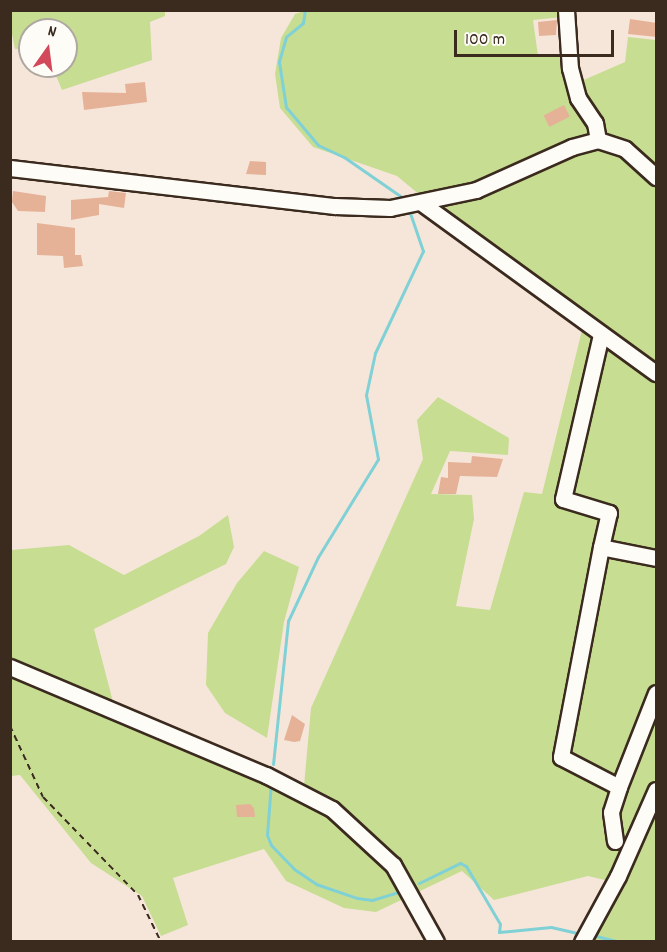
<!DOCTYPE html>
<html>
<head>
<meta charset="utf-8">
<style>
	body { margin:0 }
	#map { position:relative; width:667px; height:952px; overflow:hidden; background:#f6e6da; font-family:Dekko,sans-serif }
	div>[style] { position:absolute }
	.green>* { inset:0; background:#c7dd92 }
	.stream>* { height:3px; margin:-1.5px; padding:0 1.5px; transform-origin:1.5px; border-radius:1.5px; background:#80d1d6 }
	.building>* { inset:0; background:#e5b297; transform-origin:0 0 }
	.path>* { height:2px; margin-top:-1px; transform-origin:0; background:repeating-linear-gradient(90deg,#3b2a1e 0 6px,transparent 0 10.5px) }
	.roads { filter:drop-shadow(2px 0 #3b2a1e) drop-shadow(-2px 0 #3b2a1e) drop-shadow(0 2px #3b2a1e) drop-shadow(0 -2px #3b2a1e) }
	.minor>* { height:15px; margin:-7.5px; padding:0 7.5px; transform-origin:7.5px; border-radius:7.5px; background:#fdfcf7 }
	span { translate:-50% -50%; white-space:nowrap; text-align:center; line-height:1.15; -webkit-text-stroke:4.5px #fdfcf7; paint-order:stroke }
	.frame { position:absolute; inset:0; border:12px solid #3b2a1e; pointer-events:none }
	.north { position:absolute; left:18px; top:18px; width:60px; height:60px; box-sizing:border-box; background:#fdfcf7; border:2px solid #afa8a0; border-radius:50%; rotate:14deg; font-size:16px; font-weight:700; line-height:24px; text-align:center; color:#3b2a1e }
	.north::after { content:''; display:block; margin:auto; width:21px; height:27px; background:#d1495b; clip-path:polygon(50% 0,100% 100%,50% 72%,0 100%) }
	.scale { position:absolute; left:454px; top:30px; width:160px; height:27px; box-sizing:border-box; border:3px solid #3b2a1e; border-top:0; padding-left:8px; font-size:18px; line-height:21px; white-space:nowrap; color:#3b2a1e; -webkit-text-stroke:4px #fdfcf7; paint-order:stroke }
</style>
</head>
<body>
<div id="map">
	<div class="green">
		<div style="clip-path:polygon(165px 10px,165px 16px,150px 22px,152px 60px,62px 90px,52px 66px,66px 66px,66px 30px,30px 30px,30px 50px,15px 49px,11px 29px,11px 11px)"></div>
		<div style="clip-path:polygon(307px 10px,571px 11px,572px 16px,533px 20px,538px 56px,572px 53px,579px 82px,625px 62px,628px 37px,656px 40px,656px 941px,587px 940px,609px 881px,588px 876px,494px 900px,462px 871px,376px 912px,344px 908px,286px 881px,264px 849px,173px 878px,188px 925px,161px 936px,142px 896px,91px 863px,20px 775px,11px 776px,11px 550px,69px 545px,124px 575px,199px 536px,228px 515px,234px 547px,226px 564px,94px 629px,117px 717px,304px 786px,311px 708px,423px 459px,417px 420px,438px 397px,509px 438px,508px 455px,450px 451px,431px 494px,472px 495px,474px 519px,456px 606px,490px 610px,524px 492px,542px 494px,582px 330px,397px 176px,313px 147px,280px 108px,275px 74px,281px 38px,295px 14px)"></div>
		<div style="clip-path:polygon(264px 551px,299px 567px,284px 622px,267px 738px,225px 713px,206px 685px,208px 633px,237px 583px)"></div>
	</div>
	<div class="stream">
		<div style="left:305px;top:10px;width:13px;rotate:99deg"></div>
		<div style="left:303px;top:23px;width:22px;rotate:141deg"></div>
		<div style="left:286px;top:37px;width:26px;rotate:106deg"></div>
		<div style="left:279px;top:62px;width:46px;rotate:81.2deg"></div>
		<div style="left:286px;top:107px;width:50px;rotate:49.9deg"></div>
		<div style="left:318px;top:145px;width:29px;rotate:25deg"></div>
		<div style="left:344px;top:157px;width:72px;rotate:34.8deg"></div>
		<div style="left:273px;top:764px;width:144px;rotate:-84deg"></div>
		<div style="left:288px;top:621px;width:71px;rotate:-64.9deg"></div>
		<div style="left:318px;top:557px;width:115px;rotate:-58.5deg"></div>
		<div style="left:378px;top:459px;width:65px;rotate:-100.6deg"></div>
		<div style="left:366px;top:395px;width:43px;rotate:-77.9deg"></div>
		<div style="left:375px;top:353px;width:113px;rotate:-64.8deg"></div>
		<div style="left:423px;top:251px;width:43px;rotate:-108.9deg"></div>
		<div style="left:271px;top:782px;width:53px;rotate:94.3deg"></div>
		<div style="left:267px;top:835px;width:11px;rotate:68deg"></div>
		<div style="left:271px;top:845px;width:33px;rotate:46deg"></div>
		<div style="left:294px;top:869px;width:27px;rotate:34deg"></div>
		<div style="left:316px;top:884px;width:43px;rotate:18.9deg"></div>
		<div style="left:357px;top:898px;width:15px;rotate:8deg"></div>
		<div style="left:372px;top:900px;width:28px;rotate:-17deg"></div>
		<div style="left:419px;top:883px;width:46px;rotate:-26deg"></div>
		<div style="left:460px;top:863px;width:7px;rotate:27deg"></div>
		<div style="left:466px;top:866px;width:67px;rotate:59.6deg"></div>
		<div style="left:500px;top:924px;width:8px;rotate:97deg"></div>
		<div style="left:499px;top:932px;width:52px;rotate:-5.5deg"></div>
		<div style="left:551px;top:927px;width:28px;rotate:13deg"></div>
		<div style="left:592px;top:935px;width:29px;rotate:14deg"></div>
	</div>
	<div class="building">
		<div style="clip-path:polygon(630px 19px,657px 23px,657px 37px,628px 34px)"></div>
		<div style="clip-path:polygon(557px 20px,556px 35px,539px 36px,538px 22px)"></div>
		<div style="clip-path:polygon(145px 82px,147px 102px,84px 110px,82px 92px,126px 93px,125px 84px)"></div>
		<div style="left:564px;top:105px;width:13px;height:23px;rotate:63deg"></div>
		<div style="clip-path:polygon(250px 161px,266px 162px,266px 175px,246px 174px)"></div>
		<div style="clip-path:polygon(13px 191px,46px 196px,45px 212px,18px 211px,12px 202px)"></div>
		<div style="clip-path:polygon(109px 191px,126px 193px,124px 208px,99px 204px,99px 215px,71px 220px,71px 200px,108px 197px)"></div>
		<div style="clip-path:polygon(37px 223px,75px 228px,75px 255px,81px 255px,83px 266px,64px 268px,63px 256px,37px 255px)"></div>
		<div style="clip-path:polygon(472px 456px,503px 459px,497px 477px,460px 476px,456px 494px,438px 494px,441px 477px,448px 478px,448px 462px,471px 463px)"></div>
		<div style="clip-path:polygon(292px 715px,305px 724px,300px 741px,294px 742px,284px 740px)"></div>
		<div style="clip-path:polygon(250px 804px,254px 808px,255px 817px,237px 817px,236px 805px)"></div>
	</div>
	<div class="path">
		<div style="left:10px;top:726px;width:78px;rotate:65.1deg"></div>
		<div style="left:43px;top:797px;width:136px;rotate:45.9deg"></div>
		<div style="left:138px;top:895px;width:52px;rotate:63.9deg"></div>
	</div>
	<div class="roads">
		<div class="minor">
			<div style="left:566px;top:10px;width:58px;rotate:86.1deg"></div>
			<div style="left:570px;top:68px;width:31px;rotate:75deg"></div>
			<div style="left:578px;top:98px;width:30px;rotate:56deg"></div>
			<div style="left:595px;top:123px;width:17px;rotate:80deg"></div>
			<div style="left:10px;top:168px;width:327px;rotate:6.7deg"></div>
			<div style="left:335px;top:206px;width:55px;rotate:2.1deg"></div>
			<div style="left:390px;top:208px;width:88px;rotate:-11.8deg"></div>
			<div style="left:476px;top:190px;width:105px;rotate:-24.1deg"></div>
			<div style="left:572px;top:147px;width:27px;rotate:-15deg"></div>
			<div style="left:598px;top:140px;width:28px;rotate:18deg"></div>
			<div style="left:625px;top:149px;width:42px;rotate:42.1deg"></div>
			<div style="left:423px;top:204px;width:288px;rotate:36deg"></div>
			<div style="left:601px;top:547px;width:35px;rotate:-77deg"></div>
			<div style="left:609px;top:513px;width:48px;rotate:-163.1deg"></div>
			<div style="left:563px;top:499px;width:169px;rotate:-77deg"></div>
			<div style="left:656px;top:558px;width:56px;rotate:-168.7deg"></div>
			<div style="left:601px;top:547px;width:214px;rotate:100.8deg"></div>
			<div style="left:561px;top:757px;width:65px;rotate:27.3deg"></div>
			<div style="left:619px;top:787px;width:101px;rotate:-68.5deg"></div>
			<div style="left:10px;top:667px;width:278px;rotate:22.9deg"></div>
			<div style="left:266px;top:775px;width:74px;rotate:27.3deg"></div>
			<div style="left:332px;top:809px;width:83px;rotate:42.6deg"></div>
			<div style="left:393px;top:865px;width:88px;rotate:60.8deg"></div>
			<div style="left:615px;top:841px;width:29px;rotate:-98deg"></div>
			<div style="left:611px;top:812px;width:26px;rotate:-72deg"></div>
			<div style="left:582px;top:942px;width:75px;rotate:-61.4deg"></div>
			<div style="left:618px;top:876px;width:94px;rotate:-66.2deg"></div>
		</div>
	</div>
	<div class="frame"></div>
	<div class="north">N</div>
	<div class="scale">100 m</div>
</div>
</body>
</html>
